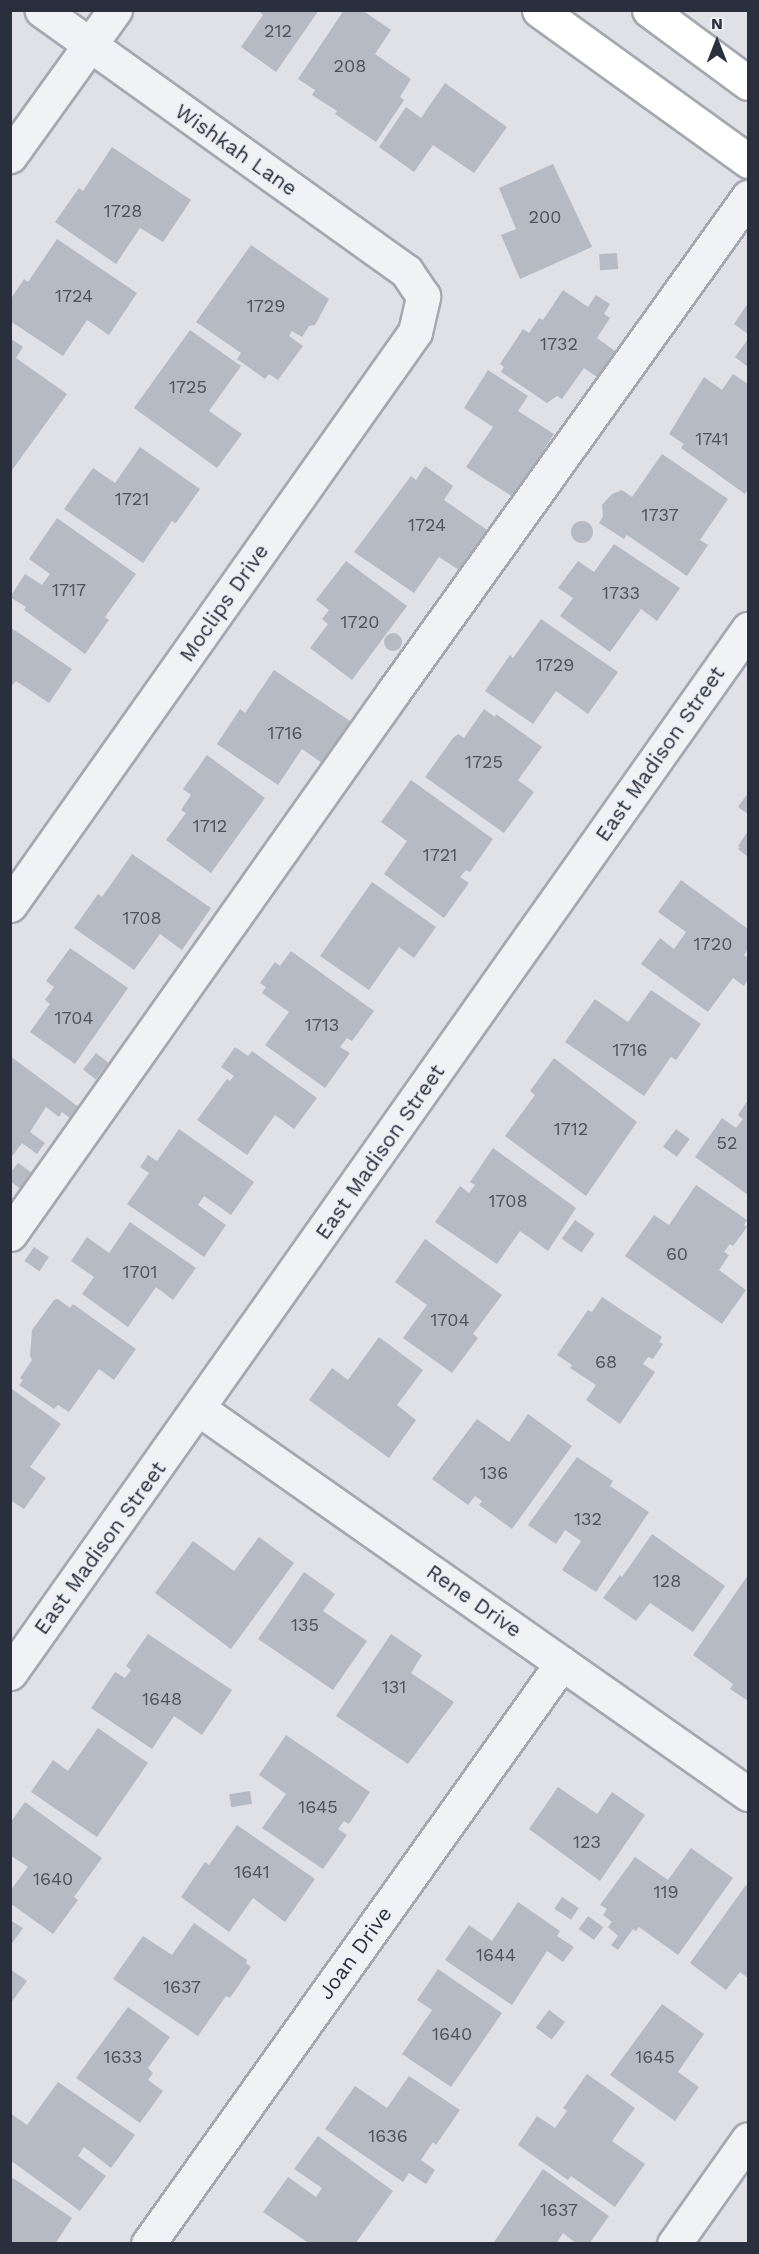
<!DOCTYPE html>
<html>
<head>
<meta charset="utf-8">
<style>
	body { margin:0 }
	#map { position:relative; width:759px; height:2254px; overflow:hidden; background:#dfe1e7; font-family:"Work Sans",sans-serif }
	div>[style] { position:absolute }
	.building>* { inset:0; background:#b6bac3; transform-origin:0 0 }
	.round { border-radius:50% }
	.roads { filter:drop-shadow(2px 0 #a5a8b0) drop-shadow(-2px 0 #a5a8b0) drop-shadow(0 2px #a5a8b0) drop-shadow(0 -2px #a5a8b0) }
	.minor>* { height:33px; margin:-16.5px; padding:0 16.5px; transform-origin:16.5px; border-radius:16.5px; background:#f1f2f5 }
	.major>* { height:33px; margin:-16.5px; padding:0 16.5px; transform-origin:16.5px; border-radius:16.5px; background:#fff }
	span { translate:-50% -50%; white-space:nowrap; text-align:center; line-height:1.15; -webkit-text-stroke:4.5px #eef0f5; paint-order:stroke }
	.number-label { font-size:18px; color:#4c525e }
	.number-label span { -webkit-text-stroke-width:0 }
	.street-label { font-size:21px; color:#292f3c }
	.frame { position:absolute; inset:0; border:12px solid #292f3c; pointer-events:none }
	.north { position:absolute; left:687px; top:12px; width:60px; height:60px; -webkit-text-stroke:4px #eef0f5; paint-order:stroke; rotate:0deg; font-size:16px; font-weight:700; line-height:24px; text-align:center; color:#292f3c }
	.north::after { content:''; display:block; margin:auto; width:21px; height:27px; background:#292f3c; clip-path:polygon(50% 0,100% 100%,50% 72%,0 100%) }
</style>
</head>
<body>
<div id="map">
	<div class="building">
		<div style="clip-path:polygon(258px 10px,319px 10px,276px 72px,241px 47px,263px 15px)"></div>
		<div style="clip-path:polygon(344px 10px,362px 10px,391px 30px,375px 54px,411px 79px,400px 97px,404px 100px,376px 142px,335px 114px,337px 111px,312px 95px,315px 90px,298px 79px)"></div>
		<div style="clip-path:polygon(445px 83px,507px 127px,474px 173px,433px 145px,414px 172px,379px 147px,406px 107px,421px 118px)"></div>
		<div style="clip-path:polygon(112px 147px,191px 200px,163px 242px,140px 228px,116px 264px,55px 222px,79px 188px,83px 191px)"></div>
		<div style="clip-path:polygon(553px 164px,592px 247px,520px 279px,501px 235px,516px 229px,499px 188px)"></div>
		<div style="clip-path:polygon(57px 239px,137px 293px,109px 335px,87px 320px,63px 356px,10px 321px,10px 300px,24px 279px,28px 282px)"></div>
		<div style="clip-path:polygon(251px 245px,329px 299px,315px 325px,309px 326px,302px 337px,292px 331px,289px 336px,303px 346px,278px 380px,269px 374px,265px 379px,237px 359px,241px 353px,196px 322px)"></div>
		<div style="left:617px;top:253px;width:16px;height:18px;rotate:86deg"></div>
		<div style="clip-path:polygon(563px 290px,588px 307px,596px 295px,610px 304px,604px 314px,610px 318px,597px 338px,615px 351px,597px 377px,584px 368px,562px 399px,557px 396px,547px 403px,501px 372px,504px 367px,500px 364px,523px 329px,529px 333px,539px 318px,543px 320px)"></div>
		<div style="clip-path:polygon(748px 303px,748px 334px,734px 324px)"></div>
		<div style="clip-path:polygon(190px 330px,241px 366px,209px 411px,242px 434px,217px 468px,134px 408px)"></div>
		<div style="clip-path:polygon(10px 338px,23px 347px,16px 358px,67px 394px,10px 473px)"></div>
		<div style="clip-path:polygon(748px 339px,748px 367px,735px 357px)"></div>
		<div style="clip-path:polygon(488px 370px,528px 396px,518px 411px,554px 434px,513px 497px,466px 467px,493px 427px,464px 408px)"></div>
		<div style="clip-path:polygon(733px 374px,748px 384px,748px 489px,745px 494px,681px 448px,684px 444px,669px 434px,704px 377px,722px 390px)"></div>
		<div style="clip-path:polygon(140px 447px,200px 489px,176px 523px,172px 521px,143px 563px,64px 509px,93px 468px,115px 483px)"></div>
		<div style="clip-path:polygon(662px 454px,728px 499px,700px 540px,708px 545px,687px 576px,627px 535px,624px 539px,599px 523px,603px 516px,602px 505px,612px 494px,622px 490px,632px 497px)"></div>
		<div style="clip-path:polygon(425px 466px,453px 486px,444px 500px,490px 532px,462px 572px,439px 557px,414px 593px,354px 552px,411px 476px,416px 480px)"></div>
		<div style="clip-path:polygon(57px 518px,136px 574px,105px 617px,109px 620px,85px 654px,24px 610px,26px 607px,10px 597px,25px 574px,42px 585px,50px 574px,29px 559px)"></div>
		<div class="round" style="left:571px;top:521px;width:22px;height:22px"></div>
		<div style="clip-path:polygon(614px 544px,680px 588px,657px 621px,641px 609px,610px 652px,560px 616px,573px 598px,558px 588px,578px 561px,594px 572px)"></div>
		<div style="clip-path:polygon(346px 561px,407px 606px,352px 680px,310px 648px,328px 624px,322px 619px,329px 610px,316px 600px)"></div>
		<div style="clip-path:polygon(541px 619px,618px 672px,588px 714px,556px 691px,533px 724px,485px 691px,510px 655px,513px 658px)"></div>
		<div style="clip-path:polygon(10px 627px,72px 669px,49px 703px,16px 681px,10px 688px)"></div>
		<div class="round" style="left:384px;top:633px;width:18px;height:18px"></div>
		<div style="clip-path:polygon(274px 670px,353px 723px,325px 765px,302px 749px,278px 785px,217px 744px,240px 709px,245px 713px)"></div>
		<div style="clip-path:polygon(484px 709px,495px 717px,496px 714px,542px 747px,518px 780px,534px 792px,504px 833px,425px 777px,453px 738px,458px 734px,464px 738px)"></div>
		<div style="clip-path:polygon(207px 755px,265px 798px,211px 873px,166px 840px,186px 813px,181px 810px,191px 795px,183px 789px)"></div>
		<div style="clip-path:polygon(411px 780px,493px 839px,470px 872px,466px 870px,460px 877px,469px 883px,444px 918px,384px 874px,407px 841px,381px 822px)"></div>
		<div style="clip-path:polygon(748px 793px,748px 814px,738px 807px)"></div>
		<div style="clip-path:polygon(748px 831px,748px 857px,738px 849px,740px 847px,738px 846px)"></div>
		<div style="clip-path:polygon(132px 854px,211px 908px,182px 950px,160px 934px,134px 970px,74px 928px,98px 894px,102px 897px)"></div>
		<div style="clip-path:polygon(681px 880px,748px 929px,748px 949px,744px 955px,748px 958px,748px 979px,744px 986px,733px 978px,708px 1012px,641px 964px,660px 938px,674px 949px,686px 932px,658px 912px)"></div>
		<div style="clip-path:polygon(372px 882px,436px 927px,414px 958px,399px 947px,369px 990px,320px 956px)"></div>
		<div style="clip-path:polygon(70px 948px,128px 988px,75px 1064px,30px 1032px,50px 1004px,45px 1000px,54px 987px,46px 981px)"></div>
		<div style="clip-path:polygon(291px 951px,374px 1011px,352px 1041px,347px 1038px,340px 1047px,350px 1053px,325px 1088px,265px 1045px,289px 1012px,262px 993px,266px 987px,260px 983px,275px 962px,280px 966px)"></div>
		<div style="clip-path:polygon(651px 990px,701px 1024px,676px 1060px,671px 1057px,644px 1096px,565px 1042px,595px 999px,628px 1022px)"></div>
		<div style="clip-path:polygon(235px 1047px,248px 1056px,252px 1051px,317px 1098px,294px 1129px,275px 1115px,247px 1155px,197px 1120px,227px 1079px,230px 1081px,234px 1076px,221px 1067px)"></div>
		<div style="left:96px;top:1053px;width:16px;height:21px;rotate:38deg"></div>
		<div style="clip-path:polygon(10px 1056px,80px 1108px,71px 1119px,62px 1112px,59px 1117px,46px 1107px,30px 1132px,45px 1143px,37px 1154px,22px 1143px,10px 1159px)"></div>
		<div style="clip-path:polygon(554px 1058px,637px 1122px,586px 1196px,505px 1136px,535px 1095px,530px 1091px)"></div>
		<div style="clip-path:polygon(748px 1100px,748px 1195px,695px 1157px,722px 1118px,736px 1128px,743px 1119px,738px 1115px)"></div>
		<div style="clip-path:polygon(179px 1129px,254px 1182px,231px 1215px,204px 1196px,198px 1205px,226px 1225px,204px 1257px,127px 1204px,149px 1173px,140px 1167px,148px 1155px,157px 1161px)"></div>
		<div style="left:676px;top:1129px;width:17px;height:22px;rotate:36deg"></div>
		<div style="clip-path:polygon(493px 1148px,576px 1208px,548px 1251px,520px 1231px,497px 1264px,435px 1222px,460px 1186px,469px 1193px,475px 1185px,470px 1182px)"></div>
		<div style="clip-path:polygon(18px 1163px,38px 1177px,26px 1193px,10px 1181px,10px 1173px)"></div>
		<div style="clip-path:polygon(696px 1185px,747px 1220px,744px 1225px,747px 1227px,733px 1246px,730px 1244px,724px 1252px,729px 1255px,719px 1270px,746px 1290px,722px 1324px,625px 1256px,654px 1215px,669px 1225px)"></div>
		<div style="left:575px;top:1220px;width:24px;height:23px;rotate:35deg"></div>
		<div style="clip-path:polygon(130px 1222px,196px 1268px,173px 1300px,156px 1287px,128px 1327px,82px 1294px,94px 1277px,71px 1261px,87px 1237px,109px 1253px)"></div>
		<div style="clip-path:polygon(425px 1239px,502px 1295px,473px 1334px,478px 1338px,452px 1373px,403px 1338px,427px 1305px,395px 1282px)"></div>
		<div style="left:34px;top:1247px;width:18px;height:17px;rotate:34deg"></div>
		<div style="clip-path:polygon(602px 1297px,662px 1337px,659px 1342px,663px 1344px,653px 1359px,648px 1357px,643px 1364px,655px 1372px,620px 1424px,586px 1400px,596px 1385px,570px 1368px,572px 1365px,557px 1355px,588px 1310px,592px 1312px)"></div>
		<div style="clip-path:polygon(58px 1299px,70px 1308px,73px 1304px,136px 1349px,114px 1380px,99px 1369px,69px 1412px,58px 1405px,54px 1409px,19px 1385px,23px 1380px,20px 1378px,32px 1360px,30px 1356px,32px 1330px,54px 1300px)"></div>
		<div style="clip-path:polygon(379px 1337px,423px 1370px,397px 1405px,416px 1420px,389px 1458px,309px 1400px,332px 1368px,348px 1380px)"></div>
		<div style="clip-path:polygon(12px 1389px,61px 1424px,30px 1467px,46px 1478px,24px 1509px,10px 1500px)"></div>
		<div style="clip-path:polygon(528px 1414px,572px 1446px,512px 1529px,479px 1505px,482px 1501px,475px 1496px,468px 1505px,432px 1479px,477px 1419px,509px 1442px)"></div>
		<div style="clip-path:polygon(577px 1457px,613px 1481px,610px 1486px,649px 1512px,596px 1592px,562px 1570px,581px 1541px,565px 1530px,556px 1544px,528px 1525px)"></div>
		<div style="clip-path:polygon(652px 1534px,725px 1586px,693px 1632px,650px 1603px,636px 1621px,603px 1598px,620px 1575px,622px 1577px)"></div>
		<div style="clip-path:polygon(259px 1537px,294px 1563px,231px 1649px,155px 1593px,193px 1541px,234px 1571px)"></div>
		<div style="clip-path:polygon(304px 1572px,335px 1594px,323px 1611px,367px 1641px,333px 1690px,258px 1639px)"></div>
		<div style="clip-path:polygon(748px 1575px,748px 1701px,730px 1689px,733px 1684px,693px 1655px)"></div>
		<div style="clip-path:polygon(148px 1634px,232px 1690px,202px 1735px,174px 1716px,152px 1749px,91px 1708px,115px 1672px,125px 1678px,131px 1670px,126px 1666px)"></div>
		<div style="clip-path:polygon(391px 1634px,422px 1655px,411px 1673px,454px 1702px,408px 1764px,336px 1716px)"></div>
		<div style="clip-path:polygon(98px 1728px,148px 1763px,97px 1837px,31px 1792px,53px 1760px,68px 1771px)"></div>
		<div style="clip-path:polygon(286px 1735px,370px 1792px,349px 1824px,344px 1821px,338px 1829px,347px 1835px,323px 1869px,262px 1828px,286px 1794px,259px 1775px)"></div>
		<div style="clip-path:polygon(558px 1787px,597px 1814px,612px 1792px,645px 1815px,600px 1881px,529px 1829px)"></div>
		<div style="left:250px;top:1791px;width:13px;height:21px;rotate:81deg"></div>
		<div style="clip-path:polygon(25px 1802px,102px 1858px,74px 1897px,78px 1900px,53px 1934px,10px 1903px,10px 1891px,28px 1867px,10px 1855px,10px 1823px)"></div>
		<div style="clip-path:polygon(237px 1825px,315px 1879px,285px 1922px,253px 1898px,229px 1932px,181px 1897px,205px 1862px,209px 1865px)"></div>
		<div style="clip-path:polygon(691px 1848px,733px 1878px,678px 1955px,639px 1927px,636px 1931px,633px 1929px,618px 1950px,611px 1945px,618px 1936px,608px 1927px,612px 1922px,603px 1915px,607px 1909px,600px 1905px,635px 1857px,668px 1880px)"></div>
		<div style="clip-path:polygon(746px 1885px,748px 1886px,748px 1978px,740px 1972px,726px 1990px,690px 1963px)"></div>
		<div style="left:562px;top:1897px;width:20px;height:14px;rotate:33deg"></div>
		<div style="clip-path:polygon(518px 1902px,560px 1931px,557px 1936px,574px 1947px,563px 1962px,547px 1951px,512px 2005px,445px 1960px,469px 1925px,492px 1941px)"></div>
		<div style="left:588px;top:1916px;width:19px;height:16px;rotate:36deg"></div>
		<div style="clip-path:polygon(10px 1920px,23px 1928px,10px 1946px)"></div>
		<div style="clip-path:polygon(194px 1923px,247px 1960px,246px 1963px,251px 1967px,230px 1998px,226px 1996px,198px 2036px,113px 1979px,143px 1936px,172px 1955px)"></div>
		<div style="clip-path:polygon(10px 1969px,27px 1981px,10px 2004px)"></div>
		<div style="clip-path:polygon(438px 1969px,502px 2013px,451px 2087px,402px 2054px,432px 2010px,417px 2000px)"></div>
		<div style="clip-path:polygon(662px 2004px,704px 2034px,678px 2072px,699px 2087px,675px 2121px,610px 2075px)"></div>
		<div style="clip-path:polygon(128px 2007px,170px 2037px,148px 2068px,153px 2073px,148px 2080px,163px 2091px,140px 2123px,76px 2078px)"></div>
		<div style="left:549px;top:2010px;width:20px;height:22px;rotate:37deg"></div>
		<div style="clip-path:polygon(587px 2074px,635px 2108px,612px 2141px,645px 2164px,615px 2207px,571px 2176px,568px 2180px,518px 2145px,537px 2116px,555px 2128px,567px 2111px,563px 2108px)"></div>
		<div style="clip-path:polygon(409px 2076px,460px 2110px,436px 2145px,433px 2142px,421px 2160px,435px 2170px,426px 2184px,409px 2173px,403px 2182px,325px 2129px,355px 2086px,387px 2108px)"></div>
		<div style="clip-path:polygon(58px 2082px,135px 2135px,111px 2168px,84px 2147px,78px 2156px,106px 2176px,80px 2211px,10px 2160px,10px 2113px,27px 2125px)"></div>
		<div style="clip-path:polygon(318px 2136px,393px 2191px,355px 2244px,310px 2244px,263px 2212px,288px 2177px,316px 2197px,322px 2188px,294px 2169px)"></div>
		<div style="clip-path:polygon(543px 2169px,609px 2216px,589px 2244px,577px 2244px,563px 2233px,556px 2244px,496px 2244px,494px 2242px)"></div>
		<div style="clip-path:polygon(13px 2178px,72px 2218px,55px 2244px,10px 2244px,10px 2181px)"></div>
	</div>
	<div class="roads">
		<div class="minor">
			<div style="left:10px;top:156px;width:180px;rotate:-54.3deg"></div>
			<div style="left:10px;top:905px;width:702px;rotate:-54.75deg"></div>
			<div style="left:415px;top:332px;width:37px;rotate:-77deg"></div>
			<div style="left:423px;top:296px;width:30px;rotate:-124deg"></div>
			<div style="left:406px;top:271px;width:448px;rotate:-144.4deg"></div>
			<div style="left:10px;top:1234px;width:665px;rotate:-54.73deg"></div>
			<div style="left:394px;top:691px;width:608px;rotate:-54.37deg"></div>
			<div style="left:199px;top:1409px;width:671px;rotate:35.04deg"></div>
			<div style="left:10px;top:1673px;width:1279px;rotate:-54.74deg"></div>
			<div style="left:148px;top:2244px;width:713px;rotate:-54.53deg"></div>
			<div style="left:674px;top:2244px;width:128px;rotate:-54.8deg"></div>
		</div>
		<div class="major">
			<div style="left:539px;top:10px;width:258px;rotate:35.8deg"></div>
			<div style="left:649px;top:10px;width:123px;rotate:36.4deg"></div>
		</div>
	</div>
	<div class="number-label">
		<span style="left:278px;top:31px">212</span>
		<span style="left:350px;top:66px">208</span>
		<span style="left:123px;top:211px">1728</span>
		<span style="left:545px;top:217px">200</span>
		<span style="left:74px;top:296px">1724</span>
		<span style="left:266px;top:306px">1729</span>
		<span style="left:559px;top:344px">1732</span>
		<span style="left:188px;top:387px">1725</span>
		<span style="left:712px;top:439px">1741</span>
		<span style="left:132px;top:499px">1721</span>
		<span style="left:660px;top:515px">1737</span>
		<span style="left:427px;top:525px">1724</span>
		<span style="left:69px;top:590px">1717</span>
		<span style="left:621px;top:593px">1733</span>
		<span style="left:360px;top:622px">1720</span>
		<span style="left:555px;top:665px">1729</span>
		<span style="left:285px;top:733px">1716</span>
		<span style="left:484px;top:762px">1725</span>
		<span style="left:210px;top:826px">1712</span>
		<span style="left:440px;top:855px">1721</span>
		<span style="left:142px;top:918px">1708</span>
		<span style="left:713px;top:944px">1720</span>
		<span style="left:74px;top:1018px">1704</span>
		<span style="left:322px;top:1025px">1713</span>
		<span style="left:630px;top:1050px">1716</span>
		<span style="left:571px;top:1129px">1712</span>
		<span style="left:727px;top:1143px">52</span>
		<span style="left:508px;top:1201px">1708</span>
		<span style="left:677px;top:1254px">60</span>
		<span style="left:140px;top:1272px">1701</span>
		<span style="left:450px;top:1320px">1704</span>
		<span style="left:606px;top:1362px">68</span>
		<span style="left:494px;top:1473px">136</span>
		<span style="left:588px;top:1519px">132</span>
		<span style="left:667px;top:1581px">128</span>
		<span style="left:305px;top:1625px">135</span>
		<span style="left:394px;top:1687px">131</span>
		<span style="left:162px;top:1699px">1648</span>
		<span style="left:318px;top:1807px">1645</span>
		<span style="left:587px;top:1842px">123</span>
		<span style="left:252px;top:1872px">1641</span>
		<span style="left:53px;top:1879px">1640</span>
		<span style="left:666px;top:1892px">119</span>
		<span style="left:496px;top:1955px">1644</span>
		<span style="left:182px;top:1987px">1637</span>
		<span style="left:452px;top:2034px">1640</span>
		<span style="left:123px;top:2057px">1633</span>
		<span style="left:655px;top:2057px">1645</span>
		<span style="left:388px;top:2136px">1636</span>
		<span style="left:559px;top:2210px">1637</span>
	</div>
	<div class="street-label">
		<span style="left:236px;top:150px;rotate:35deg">Wishkah Lane</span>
		<span style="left:224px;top:603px;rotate:-55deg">Moclips Drive</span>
		<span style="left:660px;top:754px;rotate:-55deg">East Madison Street</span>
		<span style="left:380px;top:1152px;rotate:-55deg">East Madison Street</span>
		<span style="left:100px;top:1548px;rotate:-54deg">East Madison Street</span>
		<span style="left:474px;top:1601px;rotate:35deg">Rene Drive</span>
		<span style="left:355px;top:1953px;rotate:-54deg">Joan Drive</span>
	</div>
	<div class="frame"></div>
	<div class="north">N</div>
</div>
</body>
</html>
